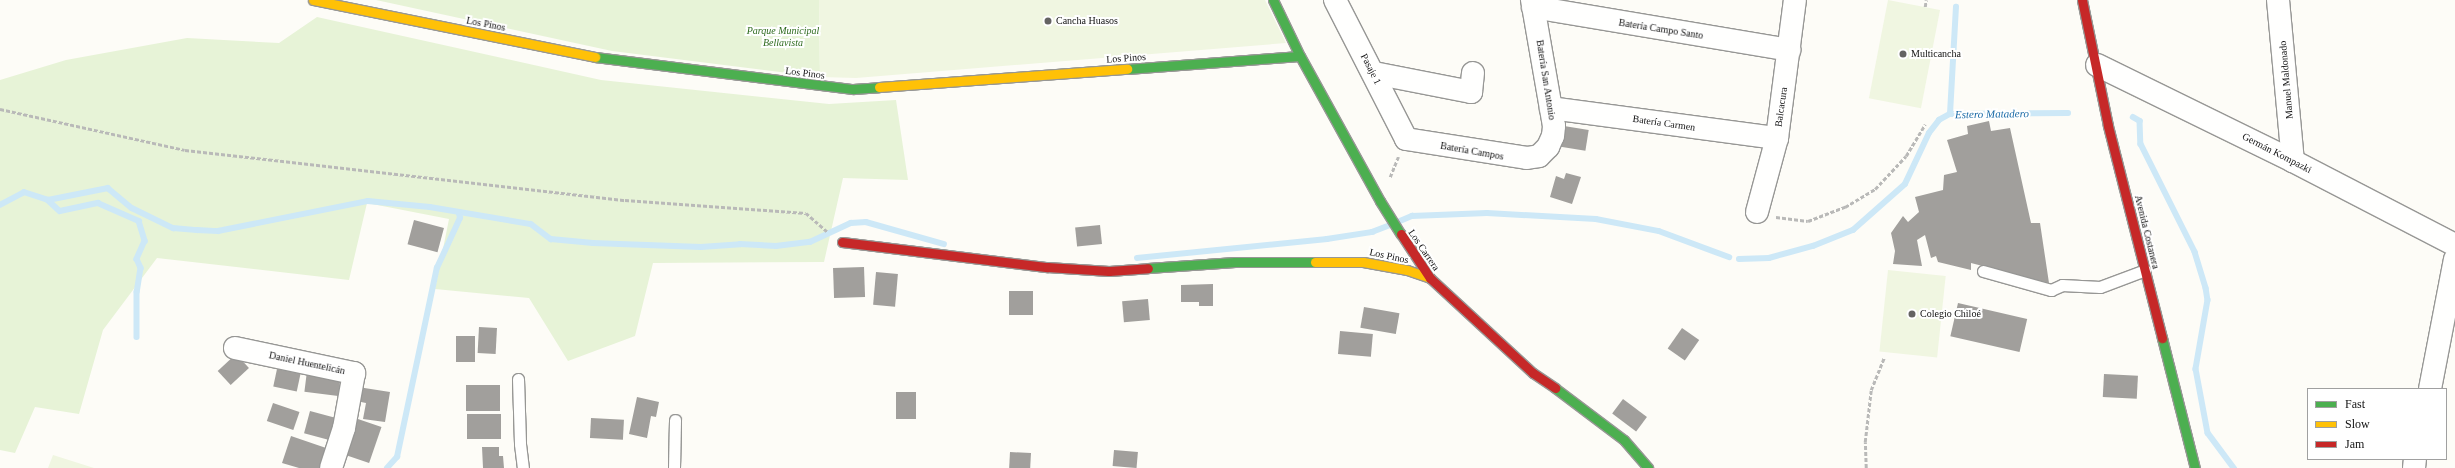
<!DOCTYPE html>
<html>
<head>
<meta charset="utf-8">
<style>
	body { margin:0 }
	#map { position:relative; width:2455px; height:468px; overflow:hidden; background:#fdfcf7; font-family:"Times New Roman",serif }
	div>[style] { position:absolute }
	.green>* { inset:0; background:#e7f3d7 }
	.pitch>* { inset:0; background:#f0f6e1; transform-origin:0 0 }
	.stream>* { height:5.5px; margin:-2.75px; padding:0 2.75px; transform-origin:2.75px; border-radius:2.75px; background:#cde8f7 }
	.building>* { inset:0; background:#a19f9c; transform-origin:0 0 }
	.path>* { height:2.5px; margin-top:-1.25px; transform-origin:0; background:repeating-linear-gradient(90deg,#b9b9b8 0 4px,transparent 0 6px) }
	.roads { filter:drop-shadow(1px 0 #979795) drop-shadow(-1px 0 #979795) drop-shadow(0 1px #979795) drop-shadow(0 -1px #979795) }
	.lane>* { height:11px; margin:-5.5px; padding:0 5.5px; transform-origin:5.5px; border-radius:5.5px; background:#fffffe }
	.street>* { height:22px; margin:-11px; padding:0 11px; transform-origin:11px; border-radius:11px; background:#fffffe }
	.fast>* { height:9px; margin:-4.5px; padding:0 4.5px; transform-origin:4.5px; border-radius:4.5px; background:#4caf50 }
	.slow>* { height:9px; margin:-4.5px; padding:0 4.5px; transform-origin:4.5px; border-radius:4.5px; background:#ffc107 }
	.jam>* { height:9px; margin:-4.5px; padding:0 4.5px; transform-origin:4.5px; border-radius:4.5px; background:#c62828 }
	.dots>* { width:11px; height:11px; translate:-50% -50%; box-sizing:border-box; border:2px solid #fff; border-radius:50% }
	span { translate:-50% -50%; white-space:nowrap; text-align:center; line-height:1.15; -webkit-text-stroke:4px #fff; paint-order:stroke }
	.poi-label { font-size:10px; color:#111 }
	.left { translate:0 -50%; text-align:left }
	.street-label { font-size:10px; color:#111 }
	.park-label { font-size:10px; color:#2f6b1f; font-style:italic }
	.water-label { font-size:11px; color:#1768a6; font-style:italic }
	.legend { position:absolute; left:2307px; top:388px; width:140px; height:72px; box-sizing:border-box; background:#fff; border:1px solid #a0a0a0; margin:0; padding:5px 7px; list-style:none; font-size:12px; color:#111 }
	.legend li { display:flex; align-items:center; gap:8px; height:20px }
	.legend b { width:20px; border:1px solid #a0a0a0 }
</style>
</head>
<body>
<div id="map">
	<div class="green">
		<div style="clip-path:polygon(376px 0,819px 0,820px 77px,612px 51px)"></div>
		<div style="clip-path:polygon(317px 17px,601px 80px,829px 104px,896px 100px,908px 180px,843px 178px,824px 262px,653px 263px,635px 336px,568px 361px,529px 298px,435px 289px,449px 219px,367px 203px,349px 280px,157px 258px,103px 330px,79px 414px,35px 407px,15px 453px,0 450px,0 80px,66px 60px,187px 38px,279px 43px)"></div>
	</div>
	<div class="pitch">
		<div style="clip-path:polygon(819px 0,1265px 0,1286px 43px,856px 78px,820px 77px)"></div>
		<div style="left:1888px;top:0;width:53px;height:100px;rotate:11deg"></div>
		<div style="left:1888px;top:270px;width:58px;height:82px;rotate:6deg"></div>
		<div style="clip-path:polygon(53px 455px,94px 468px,48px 468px)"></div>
	</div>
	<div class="stream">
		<div style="left:1950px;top:114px;width:107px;rotate:-86.8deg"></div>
		<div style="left:2133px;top:117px;width:8px;rotate:30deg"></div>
		<div style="left:2140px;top:121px;width:23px;rotate:88deg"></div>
		<div style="left:2141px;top:144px;width:121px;rotate:63.4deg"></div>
		<div style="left:2195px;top:252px;width:38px;rotate:73deg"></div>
		<div style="left:2206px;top:288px;width:12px;rotate:81deg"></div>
		<div style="left:2208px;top:300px;width:70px;rotate:99.9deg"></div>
		<div style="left:2196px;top:369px;width:65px;rotate:79.4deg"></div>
		<div style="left:2208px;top:433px;width:44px;rotate:53.4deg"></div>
		<div style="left:48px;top:200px;width:16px;rotate:43deg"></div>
		<div style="left:60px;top:211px;width:39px;rotate:-12deg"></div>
		<div style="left:98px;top:203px;width:45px;rotate:23.7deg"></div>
		<div style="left:139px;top:221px;width:21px;rotate:73deg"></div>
		<div style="left:145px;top:241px;width:20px;rotate:114deg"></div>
		<div style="left:137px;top:259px;width:10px;rotate:66deg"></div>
		<div style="left:141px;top:268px;width:24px;rotate:99deg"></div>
		<div style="left:137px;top:292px;width:45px;rotate:90deg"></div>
		<div style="left:0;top:205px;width:27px;rotate:-28deg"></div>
		<div style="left:24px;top:192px;width:25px;rotate:18deg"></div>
		<div style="left:48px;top:200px;width:61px;rotate:-11.3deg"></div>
		<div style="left:108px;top:188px;width:31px;rotate:40deg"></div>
		<div style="left:132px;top:208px;width:46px;rotate:26deg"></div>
		<div style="left:173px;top:228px;width:24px;rotate:5deg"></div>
		<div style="left:197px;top:230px;width:21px;rotate:3deg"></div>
		<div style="left:218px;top:231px;width:153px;rotate:-11.3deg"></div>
		<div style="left:368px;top:201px;width:62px;rotate:5.5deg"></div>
		<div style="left:430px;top:207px;width:102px;rotate:9.6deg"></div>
		<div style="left:531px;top:224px;width:25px;rotate:37deg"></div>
		<div style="left:551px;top:239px;width:42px;rotate:5.4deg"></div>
		<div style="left:593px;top:243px;width:108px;rotate:2.1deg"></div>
		<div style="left:701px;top:247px;width:39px;rotate:-4deg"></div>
		<div style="left:740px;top:244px;width:36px;rotate:3deg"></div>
		<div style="left:776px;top:246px;width:34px;rotate:-7deg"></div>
		<div style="left:810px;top:242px;width:45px;rotate:-24.9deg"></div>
		<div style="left:851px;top:223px;width:15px;rotate:-4deg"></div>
		<div style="left:866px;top:222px;width:81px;rotate:15.8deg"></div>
		<div style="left:1400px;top:221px;width:13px;rotate:-23deg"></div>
		<div style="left:1412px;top:216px;width:75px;rotate:-2.3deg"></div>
		<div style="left:1487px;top:213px;width:109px;rotate:3.2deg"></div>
		<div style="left:1596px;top:219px;width:64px;rotate:10.8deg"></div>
		<div style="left:1659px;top:231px;width:75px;rotate:20.4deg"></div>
		<div style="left:1137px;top:258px;width:191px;rotate:-5.7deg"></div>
		<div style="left:1327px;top:239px;width:46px;rotate:-8.8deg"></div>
		<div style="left:1372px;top:232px;width:19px;rotate:-21deg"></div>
		<div style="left:1739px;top:259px;width:30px;rotate:-2deg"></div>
		<div style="left:1769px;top:258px;width:46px;rotate:-15.3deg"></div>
		<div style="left:1813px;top:246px;width:43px;rotate:-21.8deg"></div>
		<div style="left:1853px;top:230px;width:69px;rotate:-41.5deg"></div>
		<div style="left:1905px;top:184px;width:56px;rotate:-64.8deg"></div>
		<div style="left:1929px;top:133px;width:16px;rotate:-52deg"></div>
		<div style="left:1939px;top:120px;width:13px;rotate:-29deg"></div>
		<div style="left:1950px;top:114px;width:118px;rotate:-0.5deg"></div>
		<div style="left:387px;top:468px;width:15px;rotate:-48deg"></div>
		<div style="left:397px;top:457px;width:193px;rotate:-78.1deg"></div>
		<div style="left:437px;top:268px;width:55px;rotate:-65.3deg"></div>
		<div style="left:460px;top:218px;width:4px;rotate:-104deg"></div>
	</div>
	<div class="building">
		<div style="clip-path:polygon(1989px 121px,1991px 131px,2010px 128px,2031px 223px,2040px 223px,2049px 283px,1971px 263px,1971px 270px,1938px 262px,1936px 256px,1931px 258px,1925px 235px,1917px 240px,1922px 266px,1893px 264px,1895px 251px,1891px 233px,1903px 216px,1908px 222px,1919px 212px,1915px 197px,1943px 190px,1944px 175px,1957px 172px,1947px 140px,1968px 134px,1967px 126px)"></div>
		<div style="left:1564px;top:126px;width:25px;height:21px;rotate:9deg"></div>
		<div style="clip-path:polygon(1566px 173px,1581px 177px,1572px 204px,1550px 197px,1556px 176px,1564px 179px)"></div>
		<div style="left:414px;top:220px;width:31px;height:25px;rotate:15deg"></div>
		<div style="left:1100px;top:225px;width:19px;height:25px;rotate:84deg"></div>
		<div style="left:864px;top:267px;width:30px;height:31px;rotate:88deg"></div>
		<div style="left:876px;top:272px;width:22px;height:33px;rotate:5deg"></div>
		<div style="clip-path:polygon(1213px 284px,1213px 306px,1199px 306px,1199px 302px,1181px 302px,1181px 285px)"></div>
		<div style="left:1009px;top:291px;width:24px;height:24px"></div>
		<div style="left:1148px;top:299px;width:21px;height:26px;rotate:85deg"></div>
		<div style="left:1958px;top:303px;width:71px;height:34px;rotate:13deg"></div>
		<div style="left:1364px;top:307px;width:36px;height:21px;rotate:10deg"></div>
		<div style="left:479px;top:327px;width:18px;height:26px;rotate:3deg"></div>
		<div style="left:1682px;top:328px;width:21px;height:25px;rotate:35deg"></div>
		<div style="left:1340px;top:331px;width:33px;height:23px;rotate:5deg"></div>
		<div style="left:456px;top:336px;width:19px;height:26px"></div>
		<div style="left:236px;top:354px;width:19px;height:25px;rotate:47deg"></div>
		<div style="left:277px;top:369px;width:24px;height:18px;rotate:12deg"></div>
		<div style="left:307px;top:371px;width:34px;height:21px;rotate:7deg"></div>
		<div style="left:2104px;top:374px;width:34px;height:23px;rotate:3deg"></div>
		<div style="left:466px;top:385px;width:34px;height:26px"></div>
		<div style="clip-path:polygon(358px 387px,390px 392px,385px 422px,363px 419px,366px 403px,356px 401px)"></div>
		<div style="left:896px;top:392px;width:20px;height:27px"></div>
		<div style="clip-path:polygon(637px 397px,659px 402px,656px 417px,651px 416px,647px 438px,629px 434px)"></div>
		<div style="left:1623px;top:399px;width:30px;height:18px;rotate:37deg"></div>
		<div style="left:273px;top:403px;width:28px;height:19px;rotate:19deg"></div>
		<div style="left:310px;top:411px;width:27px;height:23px;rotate:15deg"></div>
		<div style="left:467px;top:414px;width:34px;height:25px"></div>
		<div style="left:355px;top:418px;width:28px;height:38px;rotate:19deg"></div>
		<div style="left:591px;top:418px;width:33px;height:20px;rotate:3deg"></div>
		<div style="clip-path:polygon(291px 436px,329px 449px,322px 468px,299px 468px,282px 463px)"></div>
		<div style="clip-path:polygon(482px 447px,499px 447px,499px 456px,503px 456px,504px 468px,483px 468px)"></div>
		<div style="left:1114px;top:450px;width:24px;height:16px;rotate:5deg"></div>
		<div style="left:1010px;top:452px;width:21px;height:16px;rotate:3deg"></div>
	</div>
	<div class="path">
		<div style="left:1925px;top:7px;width:7px;rotate:-82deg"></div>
		<div style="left:0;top:109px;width:189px;rotate:12.5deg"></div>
		<div style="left:185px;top:150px;width:443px;rotate:6.5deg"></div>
		<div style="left:625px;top:200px;width:181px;rotate:4.1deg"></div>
		<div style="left:806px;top:213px;width:28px;rotate:41deg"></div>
		<div style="left:1390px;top:177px;width:22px;rotate:-68deg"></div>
		<div style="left:1776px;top:217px;width:32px;rotate:7deg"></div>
		<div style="left:1808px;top:221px;width:40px;rotate:-21deg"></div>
		<div style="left:1845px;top:207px;width:35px;rotate:-31deg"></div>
		<div style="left:1875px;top:189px;width:45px;rotate:-46.8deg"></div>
		<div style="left:1906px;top:156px;width:37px;rotate:-59deg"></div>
		<div style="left:1866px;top:468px;width:26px;rotate:-92deg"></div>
		<div style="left:1865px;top:442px;width:52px;rotate:-83.4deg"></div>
		<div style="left:1871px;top:390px;width:35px;rotate:-68deg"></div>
	</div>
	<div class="roads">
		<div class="lane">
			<div style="left:1983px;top:271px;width:71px;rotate:15.6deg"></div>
			<div style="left:2051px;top:290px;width:12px;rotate:-24deg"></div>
			<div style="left:2062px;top:285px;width:38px;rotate:3deg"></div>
			<div style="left:2100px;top:287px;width:48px;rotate:-20.7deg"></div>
			<div style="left:518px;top:379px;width:65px;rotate:88.2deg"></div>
			<div style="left:520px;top:444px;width:24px;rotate:83deg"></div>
			<div style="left:674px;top:468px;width:48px;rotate:-88.8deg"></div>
		</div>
		<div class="street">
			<div style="left:1335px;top:0;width:156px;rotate:62.9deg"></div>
			<div style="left:1406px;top:139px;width:122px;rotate:8.9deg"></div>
			<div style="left:1527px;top:158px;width:12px;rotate:-9deg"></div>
			<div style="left:1539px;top:156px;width:13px;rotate:-45deg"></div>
			<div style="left:1548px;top:147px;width:12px;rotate:-66deg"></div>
			<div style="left:1553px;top:136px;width:10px;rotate:-84deg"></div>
			<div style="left:1554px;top:126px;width:128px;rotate:-99.9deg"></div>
			<div style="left:2278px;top:0;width:162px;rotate:84.7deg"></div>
			<div style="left:1533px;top:7px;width:260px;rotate:9.5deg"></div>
			<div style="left:2097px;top:65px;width:218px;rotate:26.1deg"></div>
			<div style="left:2293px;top:161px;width:182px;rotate:27.4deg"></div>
			<div style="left:1374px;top:73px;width:99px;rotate:11.1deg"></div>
			<div style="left:1471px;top:92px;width:19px;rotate:-84deg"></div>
			<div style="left:1551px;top:108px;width:228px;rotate:7.6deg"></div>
			<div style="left:1757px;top:212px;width:77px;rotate:-74.9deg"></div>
			<div style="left:1777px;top:138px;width:139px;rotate:-82.6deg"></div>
			<div style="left:235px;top:348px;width:122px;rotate:11.9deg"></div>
			<div style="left:354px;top:373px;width:56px;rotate:100.3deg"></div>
			<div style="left:344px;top:428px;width:42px;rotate:108deg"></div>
			<div style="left:2430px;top:389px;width:132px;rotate:-79.1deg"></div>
			<div style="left:2414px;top:468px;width:9px;rotate:-84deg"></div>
		</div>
		<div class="fast">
			<div style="left:1273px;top:0;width:62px;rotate:64.3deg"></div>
			<div style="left:1300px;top:56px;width:166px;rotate:61.1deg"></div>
			<div style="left:1380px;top:201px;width:39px;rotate:58deg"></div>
			<div style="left:595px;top:57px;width:260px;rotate:7.1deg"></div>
			<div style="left:853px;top:89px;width:26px;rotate:-4deg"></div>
			<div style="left:1127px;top:69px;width:173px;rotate:-4.3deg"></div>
			<div style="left:1148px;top:268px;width:87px;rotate:-3.9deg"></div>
			<div style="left:1235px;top:262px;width:80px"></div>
			<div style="left:2162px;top:338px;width:134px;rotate:75.8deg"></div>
			<div style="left:1555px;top:388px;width:86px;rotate:37deg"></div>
			<div style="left:1624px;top:440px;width:37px;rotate:49deg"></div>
		</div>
		<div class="slow">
			<div style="left:313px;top:0;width:288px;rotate:11.4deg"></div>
			<div style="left:879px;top:87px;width:249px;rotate:-4.2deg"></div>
			<div style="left:1315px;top:262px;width:48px"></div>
			<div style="left:1363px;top:262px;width:45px;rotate:10.3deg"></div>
			<div style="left:1407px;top:270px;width:24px;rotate:19deg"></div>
		</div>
		<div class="jam">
			<div style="left:2082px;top:0;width:129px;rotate:78.3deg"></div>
			<div style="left:2108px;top:126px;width:219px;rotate:75.7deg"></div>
			<div style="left:1401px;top:234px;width:53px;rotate:56.6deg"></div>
			<div style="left:1430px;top:278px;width:140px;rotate:42.7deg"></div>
			<div style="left:1533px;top:373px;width:27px;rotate:34deg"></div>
			<div style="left:842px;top:242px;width:207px;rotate:7deg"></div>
			<div style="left:1047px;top:267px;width:62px;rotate:3.7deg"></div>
			<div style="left:1109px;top:271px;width:39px;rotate:-4deg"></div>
		</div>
	</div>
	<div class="dots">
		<div style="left:1048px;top:21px;background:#646362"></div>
		<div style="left:1903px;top:54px;background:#646362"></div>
		<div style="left:1912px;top:314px;background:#646362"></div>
	</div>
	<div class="poi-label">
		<span class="left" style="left:1056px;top:21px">Cancha Huasos</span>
		<span class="left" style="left:1911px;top:54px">Multicancha</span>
		<span class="left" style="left:1920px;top:314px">Colegio Chiloé</span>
	</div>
	<div class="street-label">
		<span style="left:486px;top:24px;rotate:11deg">Los Pinos</span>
		<span style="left:1661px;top:29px;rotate:9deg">Batería Campo Santo</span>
		<span style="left:1126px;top:58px;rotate:-4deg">Los Pinos</span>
		<span style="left:1371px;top:69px;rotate:63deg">Pasaje 1</span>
		<span style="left:805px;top:73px;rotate:7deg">Los Pinos</span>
		<span style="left:1546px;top:80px;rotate:81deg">Batería San Antonio</span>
		<span style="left:2286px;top:80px;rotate:-95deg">Manuel Maldonado</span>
		<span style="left:1781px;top:107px;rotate:-82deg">Balcacura</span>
		<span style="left:1664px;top:123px;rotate:8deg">Batería Carmen</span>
		<span style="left:1472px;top:151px;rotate:10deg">Batería Campos</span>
		<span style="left:2277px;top:153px;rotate:27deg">Germán Kompazki</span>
		<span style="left:2147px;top:232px;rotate:76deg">Avenida Costanera</span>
		<span style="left:1424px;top:250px;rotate:56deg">Los Carrera</span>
		<span style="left:1389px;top:256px;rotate:12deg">Los Pinos</span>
		<span style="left:307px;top:363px;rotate:12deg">Daniel Huentelicán</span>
	</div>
	<div class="park-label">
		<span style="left:783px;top:36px">Parque Municipal<br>Bellavista</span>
	</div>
	<div class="water-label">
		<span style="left:1992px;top:114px;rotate:-1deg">Estero Matadero</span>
	</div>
	<ul class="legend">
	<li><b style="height:5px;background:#4caf50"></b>Fast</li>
	<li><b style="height:5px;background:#ffc107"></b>Slow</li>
	<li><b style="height:5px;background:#c62828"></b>Jam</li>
	</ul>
</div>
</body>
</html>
